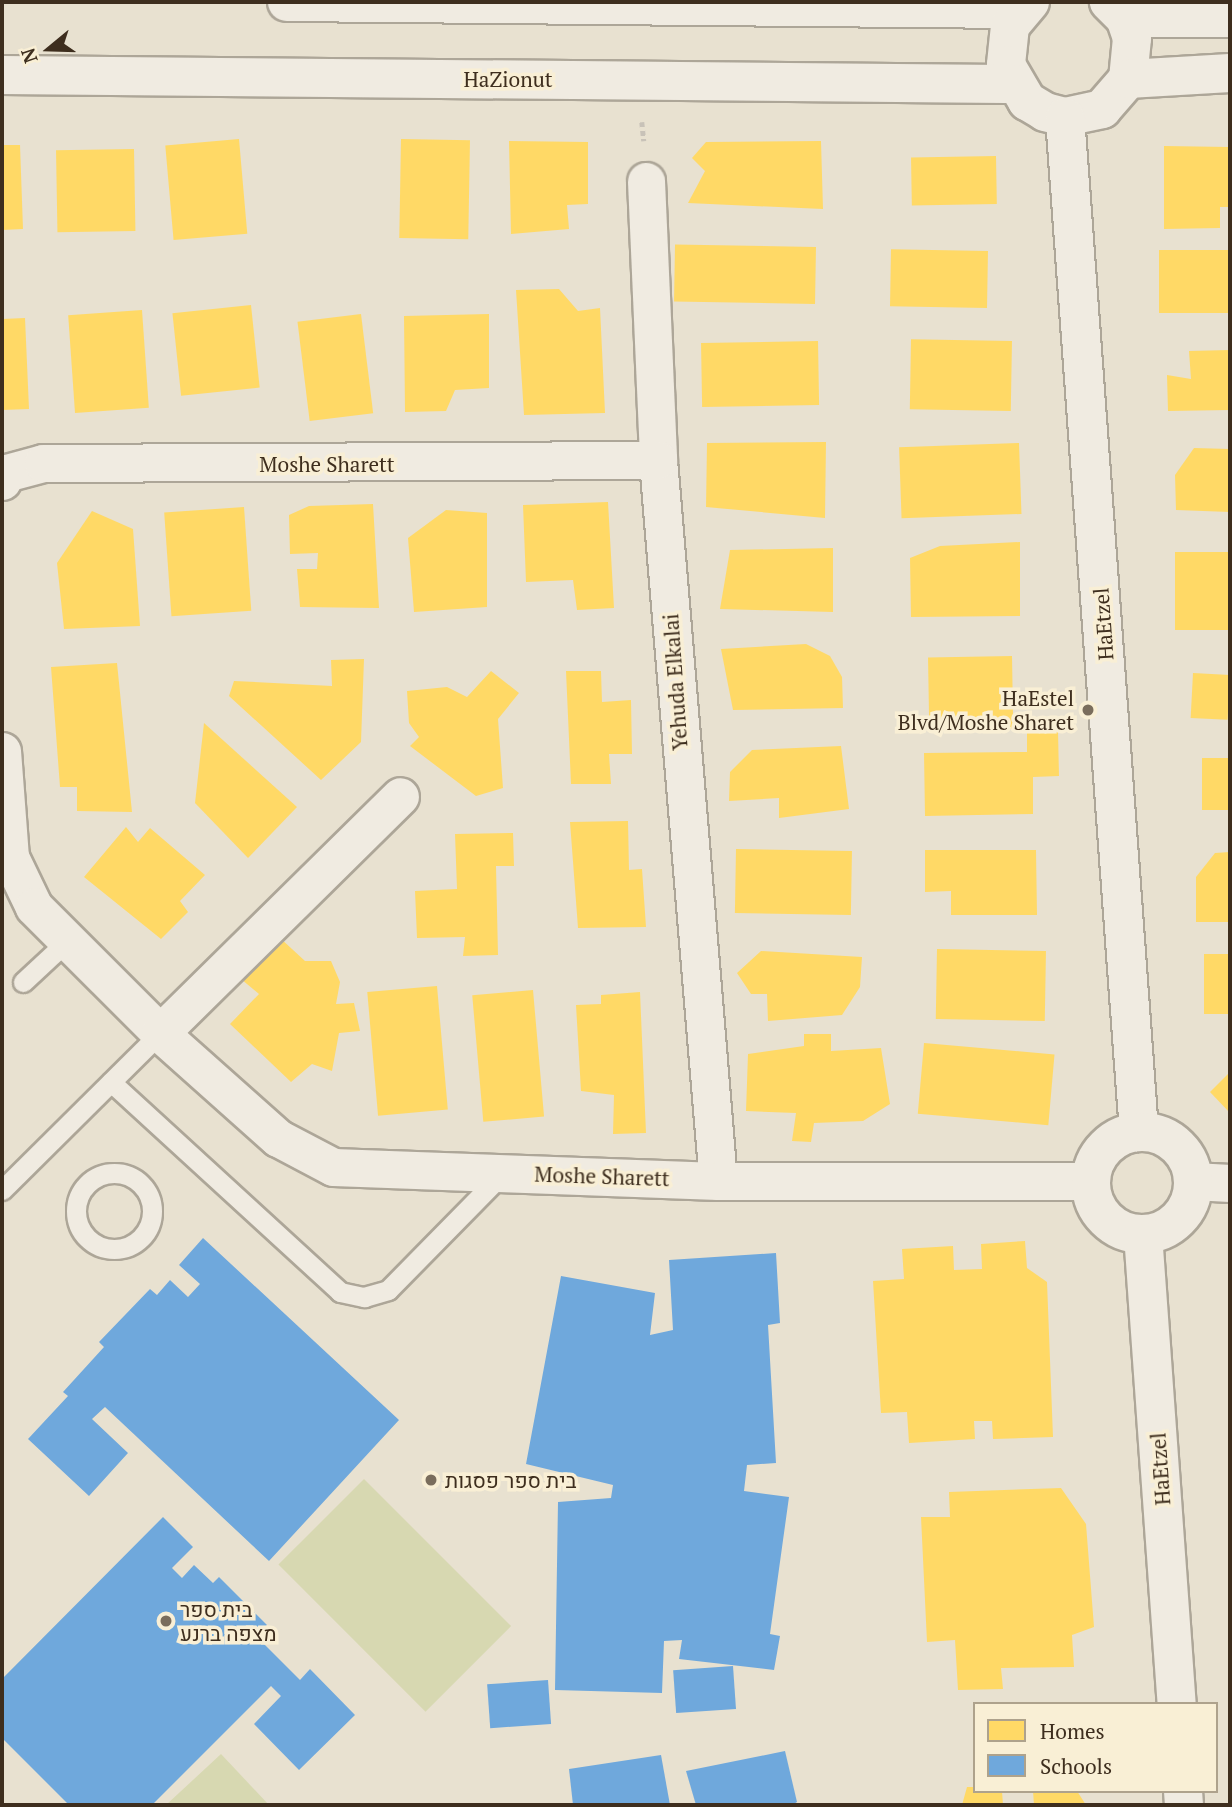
<!DOCTYPE html>
<html>
<head>
<meta charset="utf-8">
<style>
	body { margin:0 }
	#map { position:relative; width:1232px; height:1807px; overflow:hidden; background:#e8e1d0; font-family:"PT Serif",Heebo,serif }
	div>[style] { position:absolute }
	.green>* { inset:0; background:#d7d8b1; transform-origin:0 0 }
	.homes>* { inset:0; background:#ffd966; transform-origin:0 0 }
	.schools>* { inset:0; background:#6fa8dc; transform-origin:0 0 }
	.path>* { height:4.5px; margin-top:-2.25px; transform-origin:0; background:repeating-linear-gradient(90deg,#c8c2b8 0 5px,transparent 0 8.5px) }
	.roads { filter:drop-shadow(2px 0 #ada698) drop-shadow(-2px 0 #ada698) drop-shadow(0 2px #ada698) drop-shadow(0 -2px #ada698) }
	.lane>* { height:19px; margin:-9.5px; padding:0 9.5px; transform-origin:9.5px; border-radius:9.5px; background:#f0ebe1 }
	.lane>.ring { margin:-9.5px; padding:0; box-sizing:content-box; background:none; border:19px solid #f0ebe1; border-radius:50% }
	.street>* { height:37px; margin:-18.5px; padding:0 18.5px; transform-origin:18.5px; border-radius:18.5px; background:#f0ebe1 }
	.secondary>* { height:38px; margin:-19px; padding:0 19px; transform-origin:19px; border-radius:19px; background:#f0ebe1 }
	.secondary>.ring { margin:-19px; padding:0; box-sizing:content-box; background:none; border:38px solid #f0ebe1; border-radius:50% }
	.dots>* { width:19px; height:19px; translate:-50% -50%; box-sizing:border-box; border:4px solid #f9efd5; border-radius:50% }
	span { translate:-50% -50%; white-space:nowrap; text-align:center; line-height:1.15; -webkit-text-stroke:7px #f9efd5; paint-order:stroke }
	.street-label { font-size:21px; color:#3e2e1e }
	.poi-label { font-size:21px; color:#3e2e1e }
	.right { translate:-100% -50%; text-align:right }
	.left { translate:0 -50%; text-align:left }
	.frame { position:absolute; inset:0; border:4px solid #3e2e1e; pointer-events:none }
	.legend { position:absolute; left:973px; top:1702px; width:245px; height:91px; box-sizing:border-box; background:#f9efd5; border:2px solid #aea28c; margin:0; padding:9px 12px; list-style:none; font-size:21px; color:#3e2e1e }
	.legend li { display:flex; align-items:center; gap:14px; height:35px }
	.legend b { width:35px; border:2px solid #aea28c }
	.north { position:absolute; left:14px; top:14px; width:70px; height:70px; -webkit-text-stroke:5px #f9efd5; paint-order:stroke; rotate:251deg; font-size:19px; font-weight:700; line-height:28px; text-align:center; color:#3e2e1e }
	.north::after { content:''; display:block; margin:auto; width:24px; height:32px; background:#3e2e1e; clip-path:polygon(50% 0,100% 100%,50% 72%,0 100%) }
</style>
</head>
<body>
<div id="map">
	<div class="green">
		<div style="left:364px;top:1479px;width:208px;height:121px;rotate:45deg"></div>
		<div style="clip-path:polygon(221px 1754px,269px 1805px,166px 1805px)"></div>
	</div>
	<div class="homes">
		<div style="left:239px;top:139px;width:95px;height:74px;rotate:85deg"></div>
		<div style="left:401px;top:139px;width:69px;height:99px;rotate:1deg"></div>
		<div style="clip-path:polygon(509px 141px,588px 142px,588px 204px,567px 205px,569px 229px,511px 234px)"></div>
		<div style="clip-path:polygon(821px 141px,823px 209px,688px 203px,705px 171px,692px 158px,706px 142px)"></div>
		<div style="clip-path:polygon(2px 145px,20px 145px,23px 229px,2px 230px)"></div>
		<div style="clip-path:polygon(1164px 146px,1230px 147px,1230px 207px,1220px 207px,1220px 228px,1164px 229px)"></div>
		<div style="left:134px;top:149px;width:82px;height:78px;rotate:89deg"></div>
		<div style="left:996px;top:156px;width:48px;height:85px;rotate:89deg"></div>
		<div style="left:816px;top:247px;width:57px;height:141px;rotate:91deg"></div>
		<div style="left:1230px;top:250px;width:63px;height:71px;rotate:90deg"></div>
		<div style="left:988px;top:251px;width:57px;height:97px;rotate:91deg"></div>
		<div style="clip-path:polygon(559px 289px,578px 311px,600px 308px,605px 413px,524px 415px,516px 290px)"></div>
		<div style="left:251px;top:305px;width:83px;height:79px;rotate:84deg"></div>
		<div style="left:142px;top:310px;width:98px;height:74px;rotate:86deg"></div>
		<div style="left:361px;top:314px;width:100px;height:64px;rotate:83deg"></div>
		<div style="clip-path:polygon(489px 314px,489px 388px,455px 390px,446px 411px,405px 412px,404px 316px)"></div>
		<div style="clip-path:polygon(25px 318px,29px 409px,2px 410px,2px 319px)"></div>
		<div style="left:818px;top:341px;width:64px;height:117px;rotate:89deg"></div>
		<div style="left:1012px;top:341px;width:70px;height:101px;rotate:91deg"></div>
		<div style="clip-path:polygon(1230px 350px,1230px 410px,1168px 411px,1167px 375px,1191px 379px,1189px 351px)"></div>
		<div style="clip-path:polygon(826px 442px,825px 518px,706px 507px,707px 443px)"></div>
		<div style="left:1019px;top:443px;width:71px;height:120px;rotate:88deg"></div>
		<div style="clip-path:polygon(1194px 448px,1230px 449px,1230px 512px,1176px 510px,1175px 475px)"></div>
		<div style="clip-path:polygon(608px 502px,614px 608px,577px 610px,573px 580px,526px 582px,523px 505px)"></div>
		<div style="clip-path:polygon(373px 504px,379px 608px,300px 607px,297px 569px,317px 569px,318px 553px,290px 554px,289px 515px,309px 506px)"></div>
		<div style="left:244px;top:507px;width:104px;height:80px;rotate:86deg"></div>
		<div style="clip-path:polygon(446px 510px,487px 513px,487px 607px,414px 612px,408px 538px)"></div>
		<div style="clip-path:polygon(92px 511px,133px 529px,140px 626px,64px 629px,57px 563px)"></div>
		<div style="clip-path:polygon(1020px 542px,1020px 616px,911px 617px,910px 558px,940px 546px)"></div>
		<div style="clip-path:polygon(833px 548px,833px 612px,720px 609px,730px 550px)"></div>
		<div style="left:1175px;top:552px;width:55px;height:78px"></div>
		<div style="clip-path:polygon(806px 644px,830px 656px,842px 677px,843px 708px,733px 710px,721px 649px)"></div>
		<div style="left:1012px;top:656px;width:73px;height:84px;rotate:89deg"></div>
		<div style="clip-path:polygon(364px 659px,361px 742px,321px 780px,229px 696px,234px 681px,332px 686px,331px 660px)"></div>
		<div style="clip-path:polygon(117px 663px,132px 812px,77px 811px,77px 787px,60px 787px,51px 667px)"></div>
		<div style="clip-path:polygon(491px 671px,519px 693px,498px 719px,503px 788px,476px 796px,410px 746px,419px 737px,409px 723px,407px 691px,447px 687px,467px 697px)"></div>
		<div style="clip-path:polygon(566px 671px,601px 671px,602px 702px,631px 700px,632px 754px,609px 754px,611px 784px,571px 784px)"></div>
		<div style="left:1193px;top:673px;width:37px;height:45px;rotate:3deg"></div>
		<div style="clip-path:polygon(204px 723px,297px 807px,248px 858px,195px 803px)"></div>
		<div style="clip-path:polygon(1027px 731px,1058px 731px,1059px 776px,1033px 777px,1033px 814px,925px 816px,924px 753px,1027px 752px)"></div>
		<div style="clip-path:polygon(841px 746px,849px 809px,779px 818px,779px 798px,729px 801px,730px 772px,752px 750px)"></div>
		<div style="left:1202px;top:758px;width:28px;height:52px"></div>
		<div style="clip-path:polygon(628px 821px,629px 870px,642px 869px,646px 927px,578px 928px,570px 822px)"></div>
		<div style="clip-path:polygon(126px 827px,138px 842px,150px 828px,205px 875px,180px 901px,188px 912px,161px 939px,84px 877px)"></div>
		<div style="clip-path:polygon(513px 833px,514px 866px,496px 866px,498px 955px,463px 956px,465px 937px,417px 938px,415px 891px,457px 889px,455px 834px)"></div>
		<div style="left:736px;top:849px;width:116px;height:64px;rotate:1deg"></div>
		<div style="clip-path:polygon(925px 850px,1036px 850px,1037px 915px,951px 915px,951px 891px,925px 892px)"></div>
		<div style="clip-path:polygon(1230px 852px,1230px 922px,1196px 922px,1196px 877px,1215px 853px)"></div>
		<div style="clip-path:polygon(279px 937px,305px 961px,331px 961px,340px 982px,336px 1004px,354px 1003px,360px 1031px,339px 1033px,332px 1071px,312px 1064px,291px 1082px,230px 1024px,259px 994px,241px 979px)"></div>
		<div style="left:937px;top:949px;width:109px;height:70px;rotate:1deg"></div>
		<div style="clip-path:polygon(761px 951px,862px 957px,860px 987px,842px 1015px,768px 1021px,767px 994px,751px 994px,737px 973px)"></div>
		<div style="left:1204px;top:954px;width:26px;height:60px"></div>
		<div style="left:437px;top:986px;width:124px;height:70px;rotate:85deg"></div>
		<div style="left:533px;top:990px;width:127px;height:61px;rotate:85deg"></div>
		<div style="clip-path:polygon(640px 992px,646px 1133px,613px 1134px,614px 1095px,581px 1091px,576px 1005px,601px 1004px,601px 995px)"></div>
		<div style="clip-path:polygon(804px 1034px,831px 1034px,831px 1051px,881px 1048px,890px 1104px,863px 1121px,814px 1123px,811px 1142px,792px 1141px,796px 1113px,746px 1111px,748px 1054px,804px 1046px)"></div>
		<div style="left:924px;top:1043px;width:131px;height:71px;rotate:5deg"></div>
		<div style="clip-path:polygon(1230px 1072px,1230px 1113px,1210px 1092px)"></div>
		<div style="clip-path:polygon(1025px 1241px,1027px 1268px,1047px 1282px,1053px 1437px,993px 1439px,992px 1421px,974px 1421px,975px 1439px,909px 1443px,907px 1412px,881px 1413px,873px 1281px,904px 1279px,902px 1249px,953px 1246px,954px 1270px,982px 1269px,981px 1244px)"></div>
		<div style="clip-path:polygon(1061px 1488px,1086px 1524px,1094px 1627px,1072px 1635px,1074px 1667px,1001px 1668px,1003px 1689px,958px 1690px,955px 1640px,927px 1642px,921px 1517px,950px 1517px,949px 1492px)"></div>
		<div style="clip-path:polygon(967px 1787px,975px 1787px,975px 1791px,1002px 1791px,1003px 1805px,962px 1805px)"></div>
		<div style="clip-path:polygon(1033px 1791px,1077px 1791px,1086px 1805px,1034px 1805px)"></div>
	</div>
	<div class="schools">
		<div style="clip-path:polygon(203px 1238px,399px 1420px,269px 1561px,105px 1407px,92px 1419px,128px 1453px,89px 1496px,28px 1439px,68px 1396px,63px 1392px,104px 1347px,99px 1342px,150px 1289px,157px 1295px,170px 1280px,188px 1297px,200px 1284px,179px 1265px)"></div>
		<div style="clip-path:polygon(776px 1253px,780px 1323px,768px 1325px,776px 1463px,747px 1465px,744px 1491px,789px 1497px,770px 1634px,780px 1636px,774px 1670px,679px 1659px,682px 1640px,664px 1641px,662px 1693px,555px 1690px,558px 1502px,611px 1498px,613px 1485px,526px 1464px,561px 1276px,655px 1293px,650px 1335px,673px 1330px,669px 1260px)"></div>
		<div style="clip-path:polygon(163px 1517px,193px 1547px,172px 1568px,182px 1578px,194px 1565px,213px 1583px,219px 1577px,267px 1625px,256px 1636px,300px 1680px,310px 1669px,355px 1715px,299px 1770px,254px 1724px,281px 1696px,271px 1686px,152px 1805px,69px 1805px,2px 1738px,2px 1679px)"></div>
		<div style="left:733px;top:1666px;width:43px;height:60px;rotate:86deg"></div>
		<div style="left:548px;top:1680px;width:44px;height:61px;rotate:86deg"></div>
		<div style="clip-path:polygon(785px 1751px,797px 1802px,792px 1805px,696px 1805px,686px 1771px)"></div>
		<div style="clip-path:polygon(661px 1755px,670px 1805px,573px 1805px,569px 1769px)"></div>
	</div>
	<div class="path">
		<div style="left:642px;top:122px;width:19px;rotate:84deg"></div>
	</div>
	<div class="roads">
		<div class="lane">
			<div style="left:23px;top:982px;width:59px;rotate:-42.9deg"></div>
			<div style="left:111px;top:1082px;width:311px;rotate:42.5deg"></div>
			<div style="left:340px;top:1292px;width:25px;rotate:12deg"></div>
			<div style="left:364px;top:1297px;width:25px;rotate:-16deg"></div>
			<div style="left:388px;top:1290px;width:163px;rotate:-45.5deg"></div>
			<div class="ring" style="left:76px;top:1173px;width:57px;height:57px"></div>
			<div style="left:2px;top:1190px;width:223px;rotate:-44.8deg"></div>
		</div>
		<div class="street">
			<div style="left:646px;top:181px;width:279px;rotate:87.5deg"></div>
			<div style="left:658px;top:460px;width:723px;rotate:85.24deg"></div>
			<div style="left:2px;top:481px;width:9px;rotate:-63deg"></div>
			<div style="left:6px;top:473px;width:38px;rotate:-15deg"></div>
			<div style="left:43px;top:463px;width:615px;rotate:-0.28deg"></div>
			<div style="left:2px;top:751px;width:106px;rotate:85.7deg"></div>
			<div style="left:10px;top:857px;width:55px;rotate:64.4deg"></div>
			<div style="left:34px;top:907px;width:178px;rotate:45deg"></div>
			<div style="left:160px;top:1033px;width:158px;rotate:41.7deg"></div>
			<div style="left:278px;top:1138px;width:62px;rotate:27.8deg"></div>
			<div style="left:333px;top:1167px;width:385px;rotate:2.1deg"></div>
			<div style="left:718px;top:1181px;width:373px"></div>
			<div style="left:160px;top:1033px;width:337px;rotate:-44.6deg"></div>
			<div style="left:1193px;top:1181px;width:37px;rotate:3deg"></div>
		</div>
		<div class="secondary">
			<div style="left:287px;top:2px;width:734px;rotate:0.55deg"></div>
			<div style="left:1030px;top:2px;width:31px;rotate:130deg"></div>
			<div style="left:1010px;top:26px;width:39px;rotate:96deg"></div>
			<div style="left:1006px;top:65px;width:42px;rotate:59.7deg"></div>
			<div style="left:1027px;top:101px;width:21px;rotate:31deg"></div>
			<div style="left:1045px;top:112px;width:21px;rotate:14deg"></div>
			<div style="left:1065px;top:117px;width:38px;rotate:-12deg"></div>
			<div style="left:1102px;top:109px;width:40px;rotate:-49deg"></div>
			<div style="left:1128px;top:79px;width:41px;rotate:-84.4deg"></div>
			<div style="left:1132px;top:38px;width:21px;rotate:-109deg"></div>
			<div style="left:1125px;top:18px;width:23px;rotate:-135deg"></div>
			<div style="left:1125px;top:18px;width:105px"></div>
			<div style="left:2px;top:75px;width:1012px;rotate:0.51deg"></div>
			<div style="left:1128px;top:79px;width:102px;rotate:-3.4deg"></div>
			<div style="left:1065px;top:117px;width:1018px;rotate:85.83deg"></div>
			<div class="ring" style="left:1091px;top:1132px;width:64px;height:64px"></div>
			<div style="left:1143px;top:1234px;width:471px;rotate:85.9deg"></div>
			<div style="left:1183px;top:1791px;width:14px;rotate:86deg"></div>
		</div>
	</div>
	<div class="dots">
		<div style="left:1088px;top:710px;background:#7a6d5c"></div>
		<div style="left:431px;top:1480px;background:#7a6d5c"></div>
		<div style="left:166px;top:1621px;background:#7a6d5c"></div>
	</div>
	<div class="street-label">
		<span style="left:508px;top:79px">HaZionut</span>
		<span style="left:327px;top:464px">Moshe Sharett</span>
		<span style="left:1103px;top:624px;rotate:-94deg">HaEtzel</span>
		<span style="left:675px;top:682px;rotate:-94deg">Yehuda Elkalai</span>
		<span style="left:602px;top:1176px;rotate:2deg">Moshe Sharett</span>
		<span style="left:1160px;top:1469px;rotate:-94deg">HaEtzel</span>
	</div>
	<div class="poi-label">
		<span class="right" style="left:1074px;top:710px">HaEstel<br>Blvd/Moshe Sharet</span>
		<span class="left" style="left:445px;top:1480px">בית ספר פסגות</span>
		<span class="left" style="left:180px;top:1621px">בית ספר<br>מצפה ברנע</span>
	</div>
	<div class="frame"></div>
	<ul class="legend">
	<li><b style="height:19px;background:#ffd966"></b>Homes</li>
	<li><b style="height:19px;background:#6fa8dc"></b>Schools</li>
	</ul>
	<div class="north">N</div>
</div>
</body>
</html>
